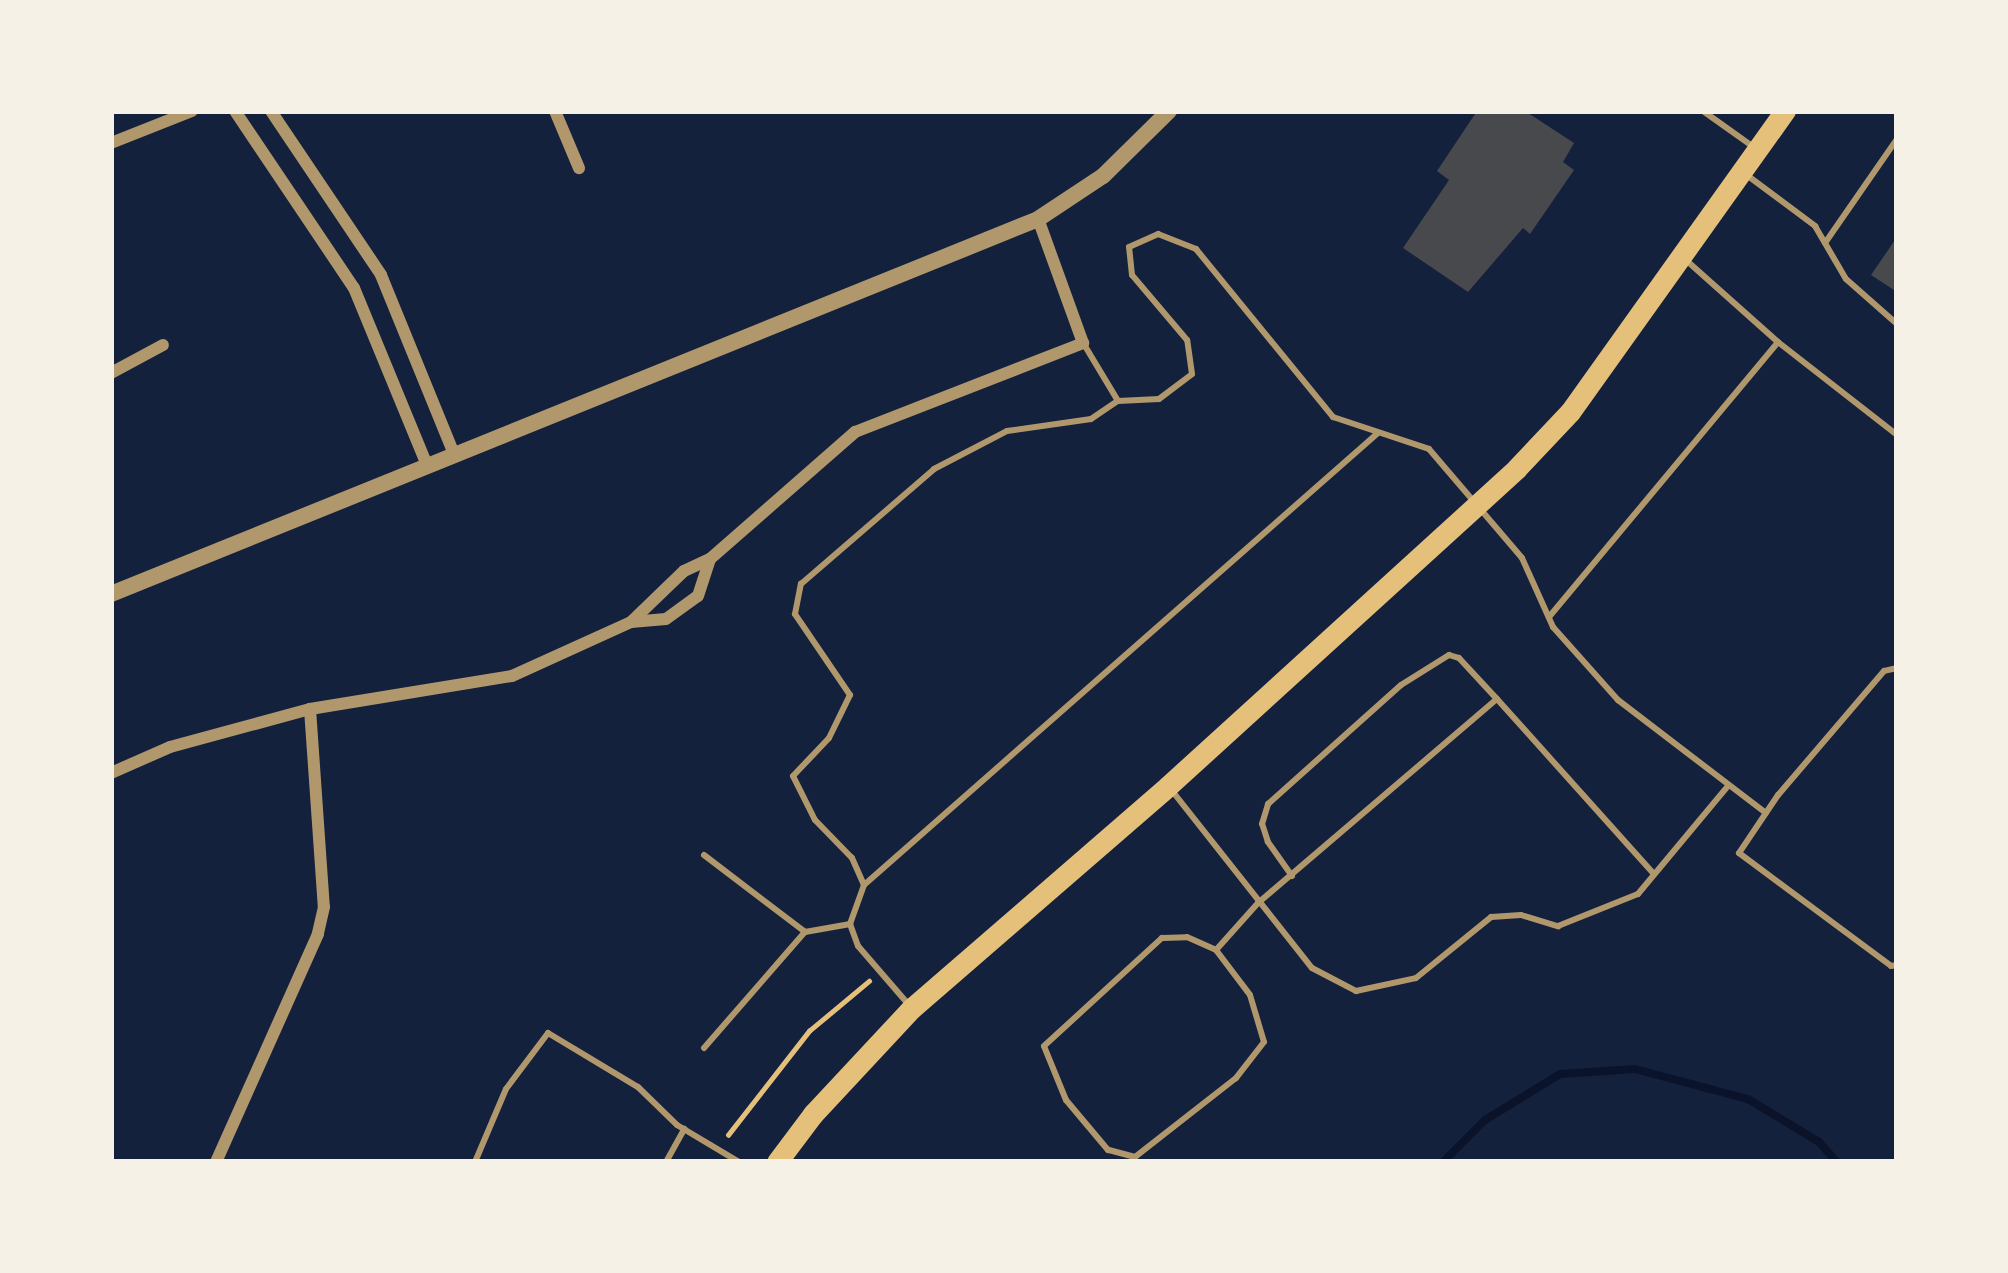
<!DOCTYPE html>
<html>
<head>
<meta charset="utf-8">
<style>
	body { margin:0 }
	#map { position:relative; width:2008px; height:1273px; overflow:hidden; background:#14213d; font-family:"Crimson Pro",serif }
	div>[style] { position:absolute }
	.stream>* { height:8px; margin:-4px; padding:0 4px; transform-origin:4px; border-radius:4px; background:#0b132b }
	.building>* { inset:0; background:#48494c }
	.path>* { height:4.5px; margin:-2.25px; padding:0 2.25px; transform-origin:2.25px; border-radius:2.25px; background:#e5c07b }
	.service>* { height:6px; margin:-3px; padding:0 3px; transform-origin:3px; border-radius:3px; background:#b1986c }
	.minor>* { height:12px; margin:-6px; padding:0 6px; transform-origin:6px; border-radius:6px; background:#b1986c }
	.tertiary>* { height:16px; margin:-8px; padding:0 8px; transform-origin:8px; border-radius:8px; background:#b1986c }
	.primary>* { height:21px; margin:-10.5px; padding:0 10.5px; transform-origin:10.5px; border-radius:10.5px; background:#e5c07b }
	span { translate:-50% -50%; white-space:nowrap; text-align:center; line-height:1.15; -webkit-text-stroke:12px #f6f1e7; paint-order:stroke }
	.frame { position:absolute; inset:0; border:114px solid #f6f1e7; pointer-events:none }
</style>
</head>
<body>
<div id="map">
	<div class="stream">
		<div style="left:1443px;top:1162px;width:59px;rotate:-45deg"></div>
		<div style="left:1485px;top:1120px;width:88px;rotate:-31.5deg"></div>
		<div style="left:1560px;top:1074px;width:75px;rotate:-3.8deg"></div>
		<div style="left:1635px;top:1069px;width:117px;rotate:14.9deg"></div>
		<div style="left:1748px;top:1099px;width:83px;rotate:31.2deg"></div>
		<div style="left:1819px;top:1142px;width:27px;rotate:48deg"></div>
	</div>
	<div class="building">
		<div style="clip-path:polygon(1477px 111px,1525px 111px,1574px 143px,1563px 162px,1574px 170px,1530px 234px,1523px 228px,1468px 292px,1403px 248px,1449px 180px,1437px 171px)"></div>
		<div style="clip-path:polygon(1897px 237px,1897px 292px,1871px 275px)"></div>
	</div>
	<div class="path">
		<div style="left:728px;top:1135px;width:132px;rotate:-52.1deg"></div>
		<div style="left:809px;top:1031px;width:78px;rotate:-39.8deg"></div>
	</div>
	<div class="service">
		<div style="left:1703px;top:111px;width:64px;rotate:35.4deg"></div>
		<div style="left:1744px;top:173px;width:89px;rotate:36.7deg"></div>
		<div style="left:1815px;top:226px;width:61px;rotate:59.7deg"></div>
		<div style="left:1846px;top:279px;width:68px;rotate:41.4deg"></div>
		<div style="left:1825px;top:243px;width:126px;rotate:-55.3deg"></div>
		<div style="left:1687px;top:261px;width:122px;rotate:41.7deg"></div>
		<div style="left:1778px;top:342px;width:151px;rotate:38deg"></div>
		<div style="left:1085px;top:346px;width:64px;rotate:59deg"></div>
		<div style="left:1549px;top:617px;width:358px;rotate:-50.2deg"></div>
		<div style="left:1897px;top:668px;width:13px;rotate:167deg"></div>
		<div style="left:1884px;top:671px;width:163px;rotate:130.5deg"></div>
		<div style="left:1778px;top:795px;width:70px;rotate:123.9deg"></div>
		<div style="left:1739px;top:853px;width:189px;rotate:36.6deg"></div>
		<div style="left:1891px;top:966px;width:6px;rotate:-9deg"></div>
		<div style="left:1173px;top:792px;width:224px;rotate:51.7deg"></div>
		<div style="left:1312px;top:968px;width:50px;rotate:27.6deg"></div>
		<div style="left:1356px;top:991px;width:61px;rotate:-12.2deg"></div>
		<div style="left:1416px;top:978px;width:97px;rotate:-39.1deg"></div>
		<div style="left:1491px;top:917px;width:30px;rotate:-4deg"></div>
		<div style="left:1521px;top:915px;width:39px;rotate:17deg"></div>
		<div style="left:1558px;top:926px;width:86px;rotate:-21.8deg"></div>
		<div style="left:1638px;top:894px;width:141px;rotate:-50.2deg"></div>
		<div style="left:704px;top:855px;width:127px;rotate:37.3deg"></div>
		<div style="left:1292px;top:876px;width:42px;rotate:-125.2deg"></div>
		<div style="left:1268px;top:842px;width:19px;rotate:-108deg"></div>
		<div style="left:1262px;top:824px;width:21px;rotate:-73deg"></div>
		<div style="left:1268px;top:804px;width:178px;rotate:-41.8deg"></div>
		<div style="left:1401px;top:685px;width:57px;rotate:-32deg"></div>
		<div style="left:1449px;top:655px;width:10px;rotate:17deg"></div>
		<div style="left:1459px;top:658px;width:56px;rotate:47.2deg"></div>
		<div style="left:864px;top:885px;width:684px;rotate:-41.33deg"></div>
		<div style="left:1216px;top:950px;width:56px;rotate:52.9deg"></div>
		<div style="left:1250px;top:995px;width:49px;rotate:73.4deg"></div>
		<div style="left:1264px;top:1042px;width:46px;rotate:127.9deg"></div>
		<div style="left:1236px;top:1078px;width:128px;rotate:142deg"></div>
		<div style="left:1135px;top:1157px;width:28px;rotate:-165deg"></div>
		<div style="left:1108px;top:1150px;width:65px;rotate:-130deg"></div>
		<div style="left:1066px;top:1100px;width:58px;rotate:-112.2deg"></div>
		<div style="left:1044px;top:1046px;width:160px;rotate:-42.5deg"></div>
		<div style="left:1162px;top:938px;width:25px;rotate:-2deg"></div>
		<div style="left:1187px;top:937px;width:32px;rotate:24deg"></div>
		<div style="left:1216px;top:950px;width:63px;rotate:-48.2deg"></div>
		<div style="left:1258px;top:903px;width:314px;rotate:-40.5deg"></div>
		<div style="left:1497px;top:699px;width:235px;rotate:48.1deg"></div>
		<div style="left:909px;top:1005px;width:78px;rotate:-130.8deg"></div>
		<div style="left:858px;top:946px;width:23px;rotate:-110deg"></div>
		<div style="left:850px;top:924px;width:41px;rotate:-70.3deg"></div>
		<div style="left:864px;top:885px;width:30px;rotate:-114deg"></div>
		<div style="left:852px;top:858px;width:53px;rotate:-134.2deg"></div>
		<div style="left:815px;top:820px;width:49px;rotate:-116.6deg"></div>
		<div style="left:793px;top:776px;width:52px;rotate:-46.5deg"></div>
		<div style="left:829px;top:738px;width:48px;rotate:-64deg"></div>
		<div style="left:850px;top:695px;width:98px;rotate:-124.2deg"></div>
		<div style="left:795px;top:614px;width:31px;rotate:-79deg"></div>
		<div style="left:801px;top:584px;width:176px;rotate:-40.8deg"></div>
		<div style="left:934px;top:469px;width:82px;rotate:-27.5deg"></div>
		<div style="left:1007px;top:431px;width:85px;rotate:-8.1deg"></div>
		<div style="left:1091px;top:419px;width:32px;rotate:-34deg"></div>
		<div style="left:1118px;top:401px;width:41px;rotate:-2.8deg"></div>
		<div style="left:1159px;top:399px;width:41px;rotate:-37.1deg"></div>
		<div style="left:1192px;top:374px;width:34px;rotate:-98deg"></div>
		<div style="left:1187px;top:340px;width:85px;rotate:-130.2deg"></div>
		<div style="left:1132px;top:275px;width:28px;rotate:-96deg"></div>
		<div style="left:1129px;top:247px;width:32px;rotate:-24deg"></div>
		<div style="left:1158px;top:234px;width:41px;rotate:21.5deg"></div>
		<div style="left:1196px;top:249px;width:217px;rotate:50.8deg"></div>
		<div style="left:1333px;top:417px;width:101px;rotate:18.4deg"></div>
		<div style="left:1429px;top:449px;width:143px;rotate:49.5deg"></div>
		<div style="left:1522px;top:558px;width:76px;rotate:65.8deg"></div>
		<div style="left:1553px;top:627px;width:98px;rotate:48.3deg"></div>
		<div style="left:1618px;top:700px;width:186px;rotate:37.4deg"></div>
		<div style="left:704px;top:1048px;width:154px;rotate:-49deg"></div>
		<div style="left:805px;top:932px;width:46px;rotate:-10.1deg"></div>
		<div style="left:475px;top:1162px;width:79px;rotate:-67deg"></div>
		<div style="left:506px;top:1089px;width:70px;rotate:-53.1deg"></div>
		<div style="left:548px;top:1033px;width:105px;rotate:31deg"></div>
		<div style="left:638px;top:1087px;width:54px;rotate:44.3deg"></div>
		<div style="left:677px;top:1125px;width:72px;rotate:30.8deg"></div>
		<div style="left:666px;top:1162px;width:38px;rotate:-61deg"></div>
	</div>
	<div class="minor">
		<div style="left:235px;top:111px;width:213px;rotate:56.1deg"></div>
		<div style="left:354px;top:288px;width:189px;rotate:67.6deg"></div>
		<div style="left:271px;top:111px;width:197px;rotate:56.1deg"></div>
		<div style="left:381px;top:275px;width:190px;rotate:67.8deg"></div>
		<div style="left:555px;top:111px;width:62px;rotate:67.2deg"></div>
		<div style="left:111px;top:143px;width:87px;rotate:-21.6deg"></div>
		<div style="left:111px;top:373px;width:59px;rotate:-28.3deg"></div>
		<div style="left:631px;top:622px;width:35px;rotate:-5deg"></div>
		<div style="left:666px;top:619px;width:39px;rotate:-36deg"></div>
		<div style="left:698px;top:596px;width:39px;rotate:-72deg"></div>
		<div style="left:310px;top:709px;width:205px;rotate:-9.3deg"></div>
		<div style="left:512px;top:676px;width:131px;rotate:-24.4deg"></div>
		<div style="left:631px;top:622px;width:74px;rotate:-43.9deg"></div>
		<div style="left:684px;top:571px;width:29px;rotate:-25deg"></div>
		<div style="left:710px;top:559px;width:193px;rotate:-41.2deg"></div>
		<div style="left:855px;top:432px;width:245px;rotate:-21.3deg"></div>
		<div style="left:1083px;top:343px;width:132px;rotate:-109.9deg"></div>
		<div style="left:111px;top:773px;width:64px;rotate:-23.8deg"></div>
		<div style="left:170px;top:747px;width:145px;rotate:-15.2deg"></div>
		<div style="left:310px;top:709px;width:198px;rotate:86deg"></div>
		<div style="left:324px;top:907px;width:28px;rotate:103deg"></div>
		<div style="left:318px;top:934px;width:250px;rotate:114.1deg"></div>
	</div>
	<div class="tertiary">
		<div style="left:111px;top:594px;width:1000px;rotate:-22.02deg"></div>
		<div style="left:1038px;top:219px;width:78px;rotate:-33.5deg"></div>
		<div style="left:1103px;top:176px;width:93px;rotate:-44.6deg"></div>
	</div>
	<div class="primary">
		<div style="left:777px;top:1162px;width:60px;rotate:-53.1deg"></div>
		<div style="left:813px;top:1114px;width:145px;rotate:-47deg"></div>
		<div style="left:912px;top:1008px;width:339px;rotate:-40.9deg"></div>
		<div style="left:1168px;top:786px;width:472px;rotate:-42.3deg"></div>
		<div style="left:1517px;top:468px;width:77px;rotate:-46.6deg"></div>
		<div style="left:1570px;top:412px;width:370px;rotate:-54.5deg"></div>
	</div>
	<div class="frame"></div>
</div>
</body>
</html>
